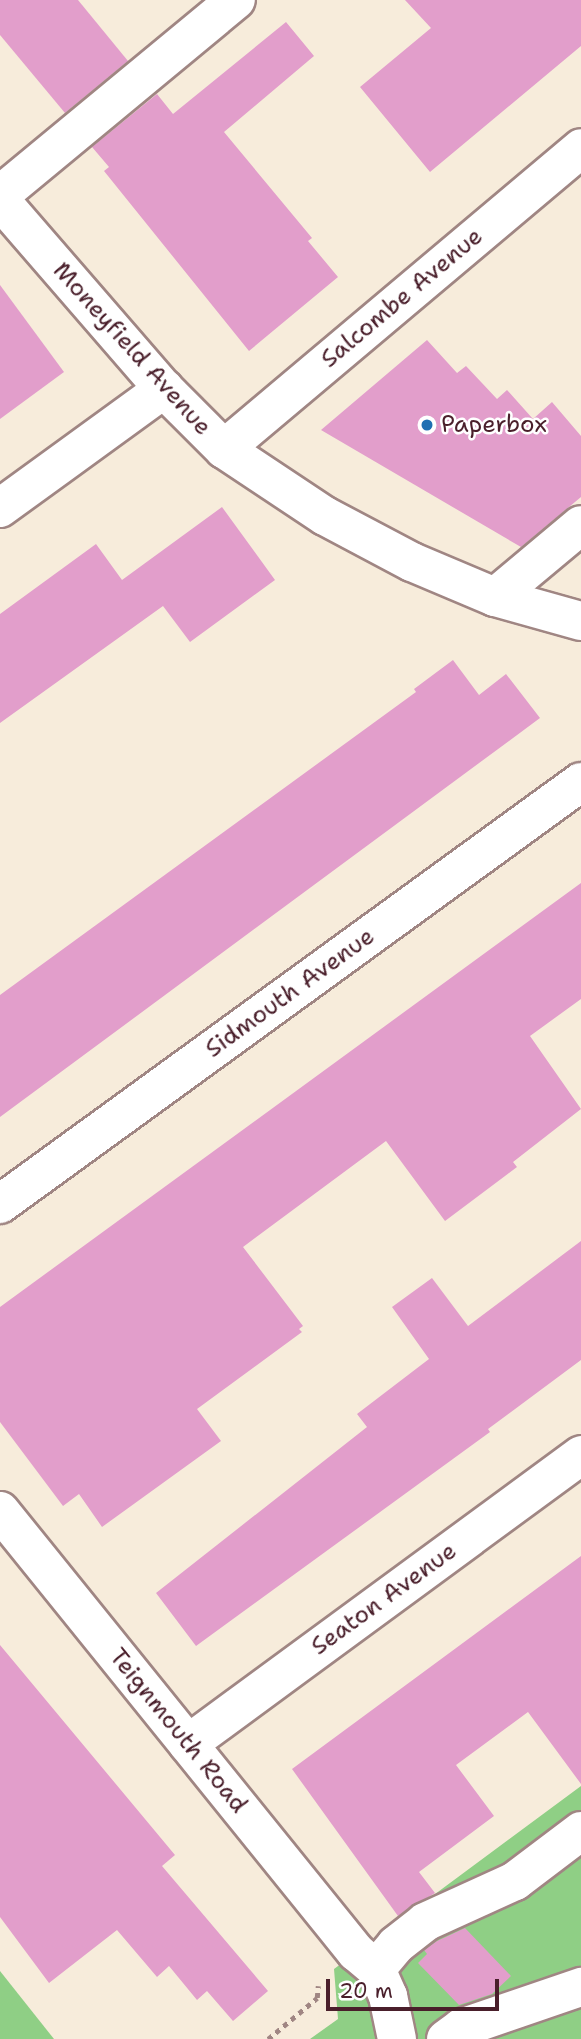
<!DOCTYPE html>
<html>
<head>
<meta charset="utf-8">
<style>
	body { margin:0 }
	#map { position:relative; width:581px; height:2039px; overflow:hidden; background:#f7ecdb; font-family:"Shantell Sans",sans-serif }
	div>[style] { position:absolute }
	.green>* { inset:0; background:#8fcf85 }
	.building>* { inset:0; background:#e29ecb }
	.path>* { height:4.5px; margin-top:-2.25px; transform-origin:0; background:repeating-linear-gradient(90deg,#a08683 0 5px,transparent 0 10px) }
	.roads { filter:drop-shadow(2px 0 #a08683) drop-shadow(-2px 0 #a08683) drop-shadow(0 2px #a08683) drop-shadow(0 -2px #a08683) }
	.minor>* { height:38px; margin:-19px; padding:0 19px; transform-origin:19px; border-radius:19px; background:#fff }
	.dots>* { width:19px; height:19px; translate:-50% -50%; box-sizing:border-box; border:4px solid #fff; border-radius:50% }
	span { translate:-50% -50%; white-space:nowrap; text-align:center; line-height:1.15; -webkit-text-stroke:5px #fff; paint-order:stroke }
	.street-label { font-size:24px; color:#4a1f2b }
	.poi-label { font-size:24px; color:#4a1f2b }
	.left { translate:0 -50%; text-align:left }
	.scale { position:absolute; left:326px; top:1979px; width:173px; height:32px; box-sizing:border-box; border:4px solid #4a1f2b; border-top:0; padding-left:9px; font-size:21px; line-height:24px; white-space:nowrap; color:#4a1f2b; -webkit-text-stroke:5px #fff; paint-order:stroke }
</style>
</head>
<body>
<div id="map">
	<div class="green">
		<div style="clip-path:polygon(581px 1786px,581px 2039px,310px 2039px,338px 2019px,334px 1969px)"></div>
		<div style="clip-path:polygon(0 1971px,54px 2039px,0 2039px)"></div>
	</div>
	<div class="building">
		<div style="clip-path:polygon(0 0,78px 0,128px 61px,65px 113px,0 35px)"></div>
		<div style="clip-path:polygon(405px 0,581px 0,581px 46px,430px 172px,360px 87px,431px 28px)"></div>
		<div style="clip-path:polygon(286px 22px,314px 56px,224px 132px,312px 238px,308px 241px,338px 277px,249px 351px,104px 171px,109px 167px,92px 147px,157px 94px,173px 114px)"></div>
		<div style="clip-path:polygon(0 285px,64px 372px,0 419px)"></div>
		<div style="clip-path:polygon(427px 340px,457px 373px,466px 366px,497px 399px,507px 390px,533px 419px,552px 402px,581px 436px,581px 497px,521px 547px,321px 430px)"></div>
		<div style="clip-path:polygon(222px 507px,275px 580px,190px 642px,163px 606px,0 723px,0 614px,96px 544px,122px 580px)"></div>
		<div style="clip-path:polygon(453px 660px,479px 695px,506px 674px,540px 718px,0 1117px,0 995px,416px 692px,414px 689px)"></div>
		<div style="clip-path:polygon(581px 883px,581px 999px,530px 1036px,581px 1109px,513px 1162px,517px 1167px,445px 1221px,386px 1141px,243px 1247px,303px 1326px,299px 1329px,302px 1332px,197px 1409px,221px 1441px,102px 1527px,79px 1494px,63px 1506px,0 1422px,0 1307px)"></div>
		<div style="clip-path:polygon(581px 1241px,581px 1360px,488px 1429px,490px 1432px,196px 1646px,156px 1593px,367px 1427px,357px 1414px,429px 1359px,392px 1307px,432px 1278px,468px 1326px)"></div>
		<div style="clip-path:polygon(581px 1556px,581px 1784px,528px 1712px,456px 1765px,494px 1816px,419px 1872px,435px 1893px,398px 1916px,292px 1769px)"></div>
		<div style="clip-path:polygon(0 1645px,175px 1855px,162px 1866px,268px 1991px,233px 2021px,207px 1991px,197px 2000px,169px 1966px,157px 1977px,117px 1930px,49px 1983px,0 1917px)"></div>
		<div style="clip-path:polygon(465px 1928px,511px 1976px,492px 1994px,459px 2005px,418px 1963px,427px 1954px,424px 1950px,437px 1941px)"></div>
	</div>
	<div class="path">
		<div style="left:268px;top:2039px;width:64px;rotate:-39.9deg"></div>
		<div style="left:317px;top:1998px;width:12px;rotate:-85deg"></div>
	</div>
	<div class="roads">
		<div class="minor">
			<div style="left:0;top:195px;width:306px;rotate:-39.6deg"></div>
			<div style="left:0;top:200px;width:250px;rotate:49.1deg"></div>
			<div style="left:164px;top:389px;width:85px;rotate:45deg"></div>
			<div style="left:224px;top:449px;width:121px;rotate:33.6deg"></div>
			<div style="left:325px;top:516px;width:98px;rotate:27.9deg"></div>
			<div style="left:412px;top:562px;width:90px;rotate:22.9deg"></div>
			<div style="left:495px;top:597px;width:89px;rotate:15.6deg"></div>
			<div style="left:224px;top:449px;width:467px;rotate:-40.1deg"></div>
			<div style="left:0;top:508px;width:203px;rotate:-36deg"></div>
			<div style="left:495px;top:597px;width:112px;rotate:-39.9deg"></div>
			<div style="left:0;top:1204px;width:718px;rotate:-35.99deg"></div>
			<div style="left:0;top:1511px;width:567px;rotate:51.09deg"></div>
			<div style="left:356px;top:1952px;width:26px;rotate:40deg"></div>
			<div style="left:376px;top:1969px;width:30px;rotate:66deg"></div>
			<div style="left:388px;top:1996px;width:44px;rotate:78.2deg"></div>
			<div style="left:188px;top:1744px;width:488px;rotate:-36.3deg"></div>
			<div style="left:376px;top:1969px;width:31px;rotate:-50deg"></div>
			<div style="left:396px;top:1945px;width:37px;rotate:-38deg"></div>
			<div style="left:425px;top:1922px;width:99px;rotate:-24.5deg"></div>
			<div style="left:515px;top:1881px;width:83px;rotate:-37.1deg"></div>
			<div style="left:446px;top:2039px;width:19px;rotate:-36deg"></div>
			<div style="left:461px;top:2028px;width:127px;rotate:-18.9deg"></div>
		</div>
	</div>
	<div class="dots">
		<div style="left:427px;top:425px;background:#1f6fb2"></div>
	</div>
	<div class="street-label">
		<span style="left:402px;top:298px;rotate:-40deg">Salcombe Avenue</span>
		<span style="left:132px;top:349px;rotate:48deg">Moneyfield Avenue</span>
		<span style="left:290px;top:993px;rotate:-36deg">Sidmouth Avenue</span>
		<span style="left:384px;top:1599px;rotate:-36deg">Seaton Avenue</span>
		<span style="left:178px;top:1731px;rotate:51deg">Teignmouth Road</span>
	</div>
	<div class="poi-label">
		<span class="left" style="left:441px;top:425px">Paperbox</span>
	</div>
	<div class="scale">20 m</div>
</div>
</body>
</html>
